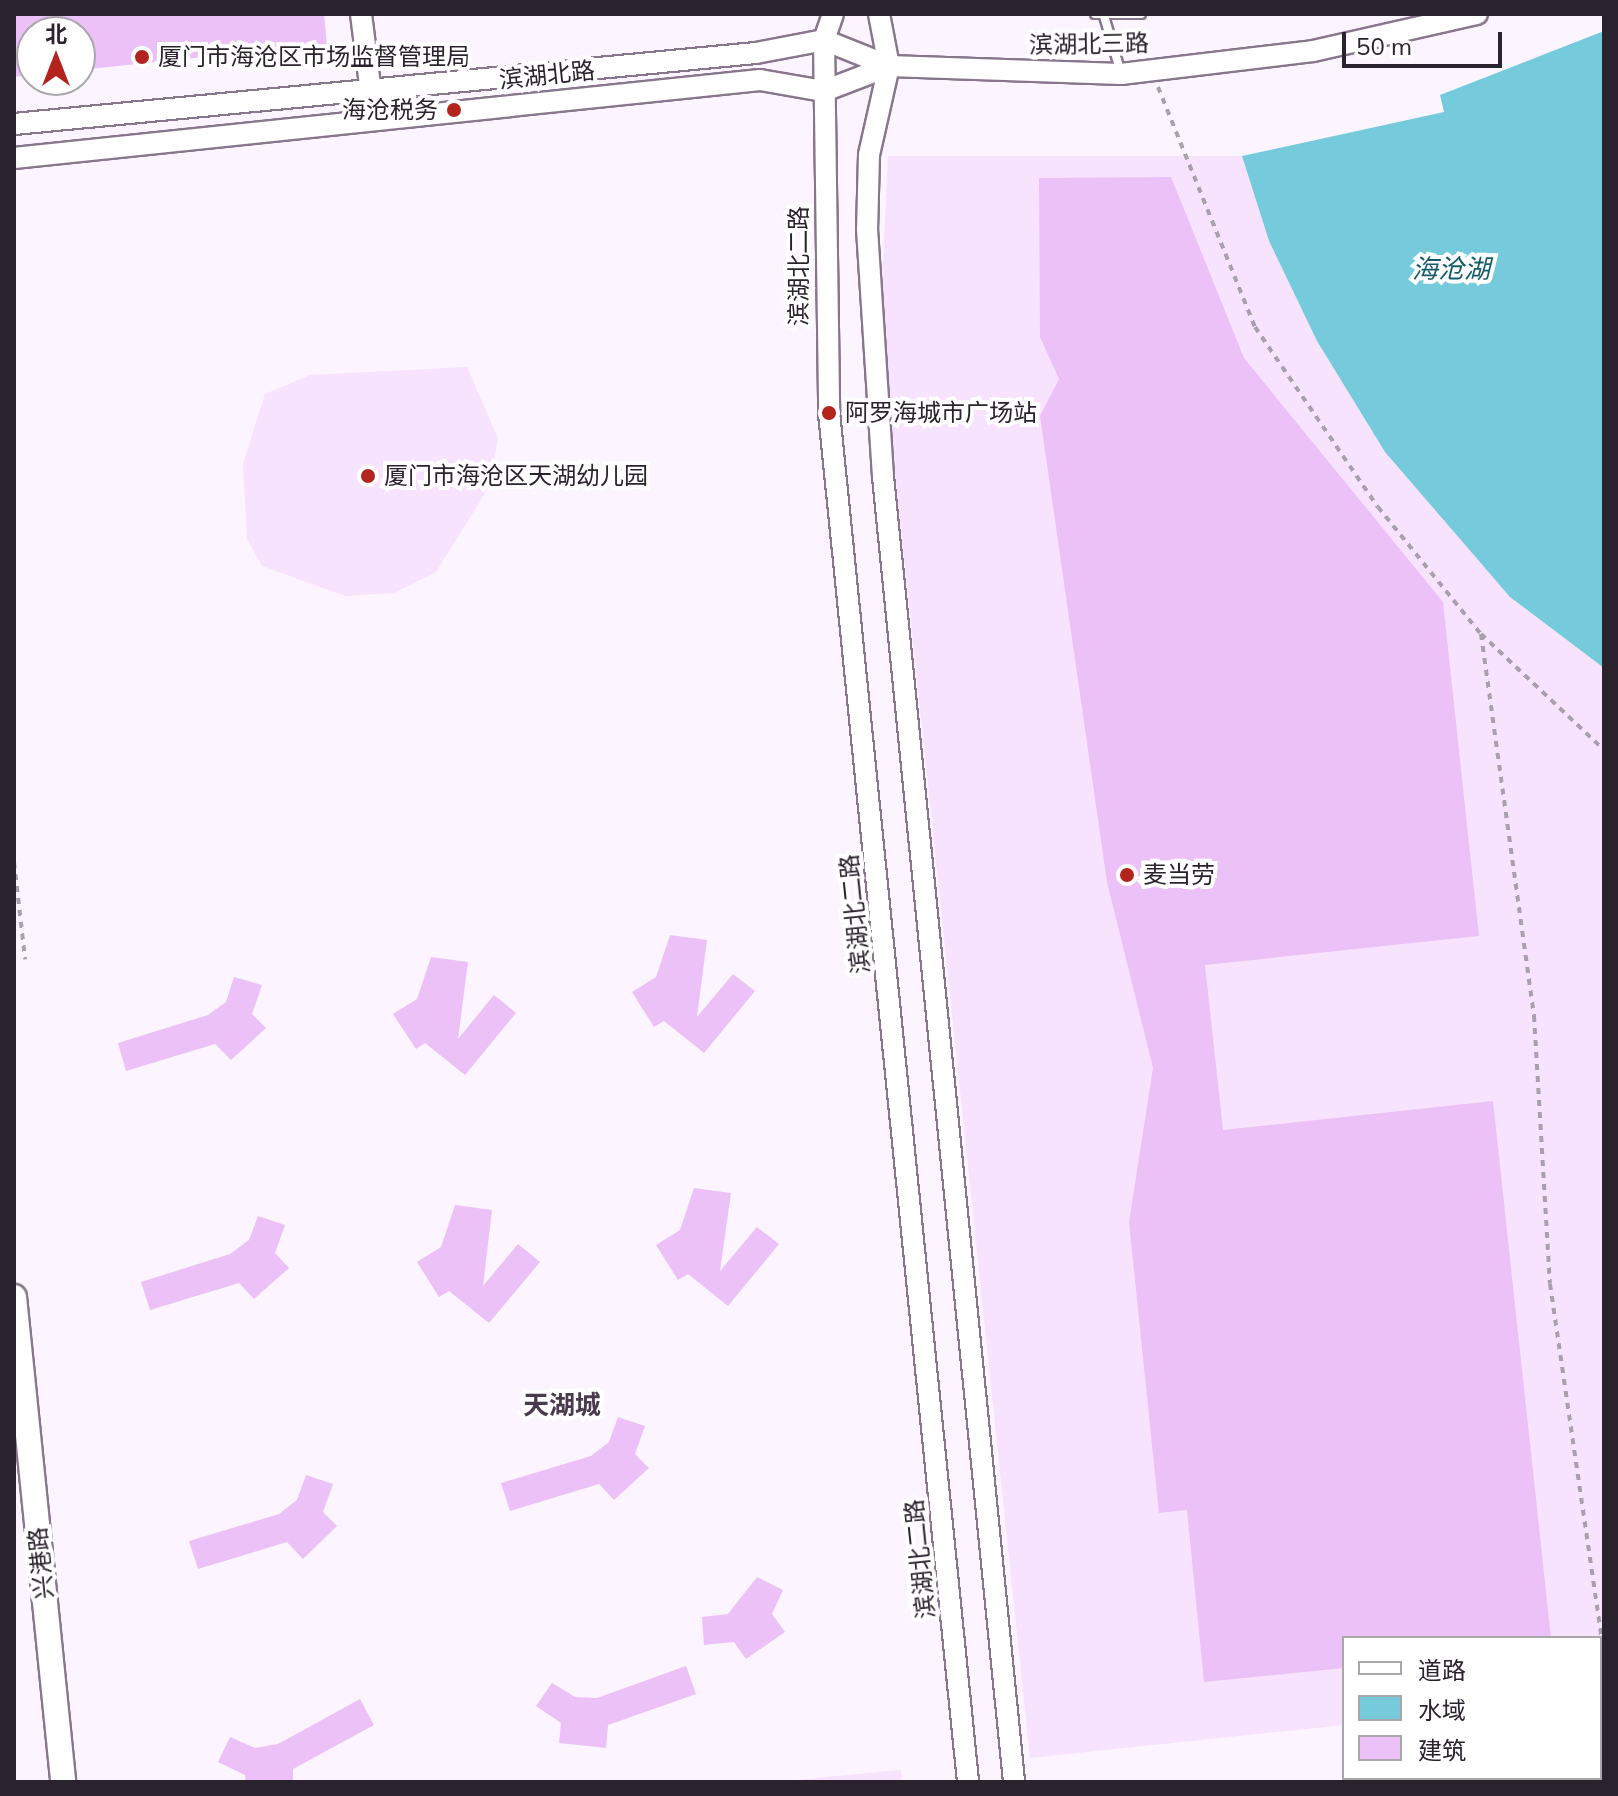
<!DOCTYPE html>
<html>
<head>
<meta charset="utf-8">
<style>
	body { margin:0 }
	#map { position:relative; width:1618px; height:1796px; overflow:hidden; background:#fcf4fe; font-family:Mulish,"Noto Sans SC",sans-serif }
	div>[style] { position:absolute }
	.built>* { inset:0; background:#f7e3fd }
	.water>* { inset:0; background:#75cadc }
	.building>* { inset:0; background:#ecc1f8 }
	.path>* { height:4px; margin-top:-2px; transform-origin:0; background:repeating-linear-gradient(90deg,#a8a0aa 0 6px,transparent 0 12px) }
	.roads { filter:drop-shadow(2px 0 #88768d) drop-shadow(-2px 0 #88768d) drop-shadow(0 2px #88768d) drop-shadow(0 -2px #88768d) }
	.service>* { height:8px; margin:-4px; padding:0 4px; transform-origin:4px; border-radius:4px; background:#fff }
	.tertiary>* { height:20px; margin:-10px; padding:0 10px; transform-origin:10px; border-radius:10px; background:#fff }
	.secondary>* { height:24px; margin:-12px; padding:0 12px; transform-origin:12px; border-radius:12px; background:#fff }
	.dots>* { width:22px; height:22px; translate:-50% -50%; box-sizing:border-box; border:4px solid #fff; border-radius:50% }
	span { translate:-50% -50%; white-space:nowrap; text-align:center; line-height:1.15; -webkit-text-stroke:8px #fff; paint-order:stroke }
	.street-label { font-size:24px; color:#2a222c }
	.poi-label { font-size:24px; color:#2a222c }
	.left { translate:0 -50%; text-align:left }
	.right { translate:-100% -50%; text-align:right }
	.water-label { font-size:26px; color:#155c6a; font-style:italic }
	.neighbourhood-label { font-size:26px; color:#4b3a4f; font-weight:700 }
	.frame { position:absolute; inset:0; border:16px solid #2a222c; pointer-events:none }
	.legend { position:absolute; left:1342px; top:1636px; width:260px; height:144px; box-sizing:border-box; background:#fff; border:2px solid #aaa7ab; margin:0; padding:10px 14px; list-style:none; font-size:24px; color:#2a222c }
	.legend li { display:flex; align-items:center; gap:16px; height:40px }
	.legend b { width:40px; border:2px solid #aaa7ab }
	.north { position:absolute; left:16px; top:16px; width:80px; height:80px; box-sizing:border-box; background:#fff; border:2px solid #aaa7ab; border-radius:50%; rotate:0deg; font-size:22px; font-weight:700; line-height:32px; text-align:center; color:#2a222c }
	.north::after { content:''; display:block; margin:auto; width:28px; height:36px; background:#b3241e; clip-path:polygon(50% 0,100% 100%,50% 72%,0 100%) }
	.scale { position:absolute; left:1342px; top:32px; width:160px; height:36px; box-sizing:border-box; border:4px solid #2a222c; border-top:0; padding-left:10px; font-size:24px; line-height:28px; white-space:nowrap; color:#2a222c; -webkit-text-stroke:6px #fff; paint-order:stroke }
</style>
</head>
<body>
<div id="map">
	<div class="built">
		<div style="clip-path:polygon(888px 156px,1242px 156px,1269px 241px,1317px 341px,1385px 452px,1510px 597px,1604px 668px,1604px 1782px,1448px 1778px,1600px 1778px,1600px 1638px,1344px 1638px,1344px 1725px,1030px 1758px,880px 327px)"></div>
		<div style="clip-path:polygon(467px 367px,498px 438px,489px 487px,436px 572px,394px 593px,345px 596px,262px 566px,247px 539px,243px 464px,265px 394px,310px 375px)"></div>
		<div style="clip-path:polygon(901px 1770px,902px 1782px,774px 1782px)"></div>
	</div>
	<div class="water">
		<div style="clip-path:polygon(1604px 31px,1604px 668px,1510px 597px,1385px 452px,1317px 341px,1269px 241px,1242px 156px,1444px 112px,1440px 95px)"></div>
	</div>
	<div class="building">
		<div style="clip-path:polygon(14px 14px,324px 14px,327px 44px,80px 70px,80px 32px,32px 32px,32px 75px,14px 77px)"></div>
		<div style="clip-path:polygon(1171px 177px,1244px 358px,1443px 602px,1479px 936px,1205px 965px,1223px 1130px,1493px 1101px,1551px 1638px,1344px 1638px,1344px 1668px,1204px 1682px,1187px 1510px,1159px 1513px,1129px 1222px,1153px 1068px,1107px 882px,1040px 416px,1059px 379px,1040px 337px,1039px 178px)"></div>
		<div style="clip-path:polygon(670px 935px,707px 940px,697px 1017px,733px 974px,755px 991px,704px 1053px,664px 1021px,654px 1027px,632px 992px,656px 977px)"></div>
		<div style="clip-path:polygon(431px 957px,468px 962px,458px 1039px,494px 995px,516px 1013px,465px 1075px,425px 1043px,416px 1049px,393px 1014px,417px 999px)"></div>
		<div style="clip-path:polygon(234px 977px,262px 985px,252px 1014px,266px 1028px,231px 1060px,215px 1044px,126px 1071px,118px 1043px,208px 1015px,226px 1002px)"></div>
		<div style="clip-path:polygon(694px 1188px,731px 1193px,720px 1271px,757px 1227px,779px 1244px,728px 1306px,688px 1274px,678px 1280px,656px 1245px,680px 1230px)"></div>
		<div style="clip-path:polygon(455px 1205px,492px 1210px,483px 1286px,518px 1244px,540px 1262px,489px 1323px,449px 1291px,439px 1297px,417px 1262px,441px 1247px)"></div>
		<div style="clip-path:polygon(258px 1216px,285px 1225px,275px 1253px,289px 1268px,254px 1299px,239px 1283px,150px 1310px,141px 1282px,230px 1254px,249px 1240px)"></div>
		<div style="clip-path:polygon(618px 1417px,645px 1426px,635px 1454px,649px 1468px,614px 1500px,599px 1484px,510px 1511px,501px 1483px,591px 1456px,609px 1442px)"></div>
		<div style="clip-path:polygon(306px 1475px,333px 1484px,323px 1512px,337px 1526px,303px 1559px,287px 1542px,198px 1569px,189px 1541px,279px 1514px,297px 1500px)"></div>
		<div style="clip-path:polygon(757px 1577px,783px 1590px,772px 1614px,785px 1632px,746px 1659px,734px 1642px,704px 1645px,702px 1617px,728px 1614px)"></div>
		<div style="clip-path:polygon(686px 1666px,696px 1694px,608px 1725px,606px 1748px,559px 1743px,561px 1723px,536px 1706px,552px 1683px,575px 1697px,597px 1698px)"></div>
		<div style="clip-path:polygon(360px 1699px,374px 1725px,293px 1769px,293px 1782px,246px 1782px,245px 1775px,218px 1762px,230px 1737px,255px 1748px,278px 1744px)"></div>
	</div>
	<div class="path">
		<div style="left:1158px;top:87px;width:259px;rotate:68deg"></div>
		<div style="left:1255px;top:327px;width:218px;rotate:55.7deg"></div>
		<div style="left:1378px;top:507px;width:164px;rotate:51deg"></div>
		<div style="left:1481px;top:634px;width:169px;rotate:43.3deg"></div>
		<div style="left:1481px;top:634px;width:386px;rotate:82.1deg"></div>
		<div style="left:1534px;top:1016px;width:268px;rotate:86.6deg"></div>
		<div style="left:1550px;top:1284px;width:374px;rotate:81.7deg"></div>
		<div style="left:14px;top:862px;width:98px;rotate:83.5deg"></div>
	</div>
	<div class="roads">
		<div class="service">
			<div style="left:1095px;top:14px;width:46px"></div>
			<div style="left:1104px;top:16px;width:59px;rotate:73.4deg"></div>
		</div>
		<div class="tertiary">
			<div style="left:361px;top:14px;width:88px;rotate:82.8deg"></div>
			<div style="left:833px;top:14px;width:28px;rotate:109deg"></div>
			<div style="left:824px;top:40px;width:373px;rotate:89.2deg"></div>
			<div style="left:829px;top:413px;width:1376px;rotate:84.2deg"></div>
			<div style="left:879px;top:14px;width:53px;rotate:79.1deg"></div>
			<div style="left:889px;top:66px;width:91px;rotate:102.7deg"></div>
			<div style="left:869px;top:155px;width:74px;rotate:91.5deg"></div>
			<div style="left:867px;top:229px;width:248px;rotate:86.3deg"></div>
			<div style="left:883px;top:476px;width:1313px;rotate:84.27deg"></div>
			<div style="left:14px;top:124px;width:745px;rotate:-5.47deg"></div>
			<div style="left:756px;top:53px;width:69px;rotate:-10.8deg"></div>
			<div style="left:824px;top:40px;width:70px;rotate:21.8deg"></div>
			<div style="left:889px;top:66px;width:232px;rotate:2deg"></div>
			<div style="left:1121px;top:74px;width:193px;rotate:-6.8deg"></div>
			<div style="left:1313px;top:51px;width:168px;rotate:-12.7deg"></div>
			<div style="left:14px;top:158px;width:750px;rotate:-5.97deg"></div>
			<div style="left:760px;top:80px;width:65px;rotate:9.8deg"></div>
			<div style="left:824px;top:91px;width:70px;rotate:-21deg"></div>
		</div>
		<div class="secondary">
			<div style="left:14px;top:1297px;width:487px;rotate:84.2deg"></div>
		</div>
	</div>
	<div class="dots">
		<div style="left:142px;top:57px;background:#b3241e"></div>
		<div style="left:454px;top:110px;background:#b3241e"></div>
		<div style="left:829px;top:413px;background:#b3241e"></div>
		<div style="left:368px;top:476px;background:#b3241e"></div>
		<div style="left:1127px;top:875px;background:#b3241e"></div>
	</div>
	<div class="street-label">
		<span style="left:1089px;top:44px;rotate:-1deg">滨湖北三路</span>
		<span style="left:547px;top:75px;rotate:-6deg">滨湖北路</span>
		<span style="left:799px;top:266px;rotate:-90deg">滨湖北二路</span>
		<span style="left:855px;top:914px;rotate:-96deg">滨湖北二路</span>
		<span style="left:920px;top:1559px;rotate:-96deg">滨湖北二路</span>
		<span style="left:41px;top:1563px;rotate:-96deg">兴港路</span>
	</div>
	<div class="poi-label">
		<span class="left" style="left:158px;top:57px">厦门市海沧区市场监督管理局</span>
		<span class="right" style="left:438px;top:110px">海沧税务</span>
		<span class="left" style="left:845px;top:413px">阿罗海城市广场站</span>
		<span class="left" style="left:384px;top:476px">厦门市海沧区天湖幼儿园</span>
		<span class="left" style="left:1143px;top:875px">麦当劳</span>
	</div>
	<div class="water-label">
		<span style="left:1451px;top:269px">海沧湖</span>
	</div>
	<div class="neighbourhood-label">
		<span style="left:562px;top:1405px">天湖城</span>
	</div>
	<div class="frame"></div>
	<ul class="legend">
	<li><b style="height:10px;background:#fff"></b>道路</li>
	<li><b style="height:22px;background:#75cadc"></b>水域</li>
	<li><b style="height:22px;background:#ecc1f8"></b>建筑</li>
	</ul>
	<div class="north">北</div>
	<div class="scale">50 m</div>
</div>
</body>
</html>
